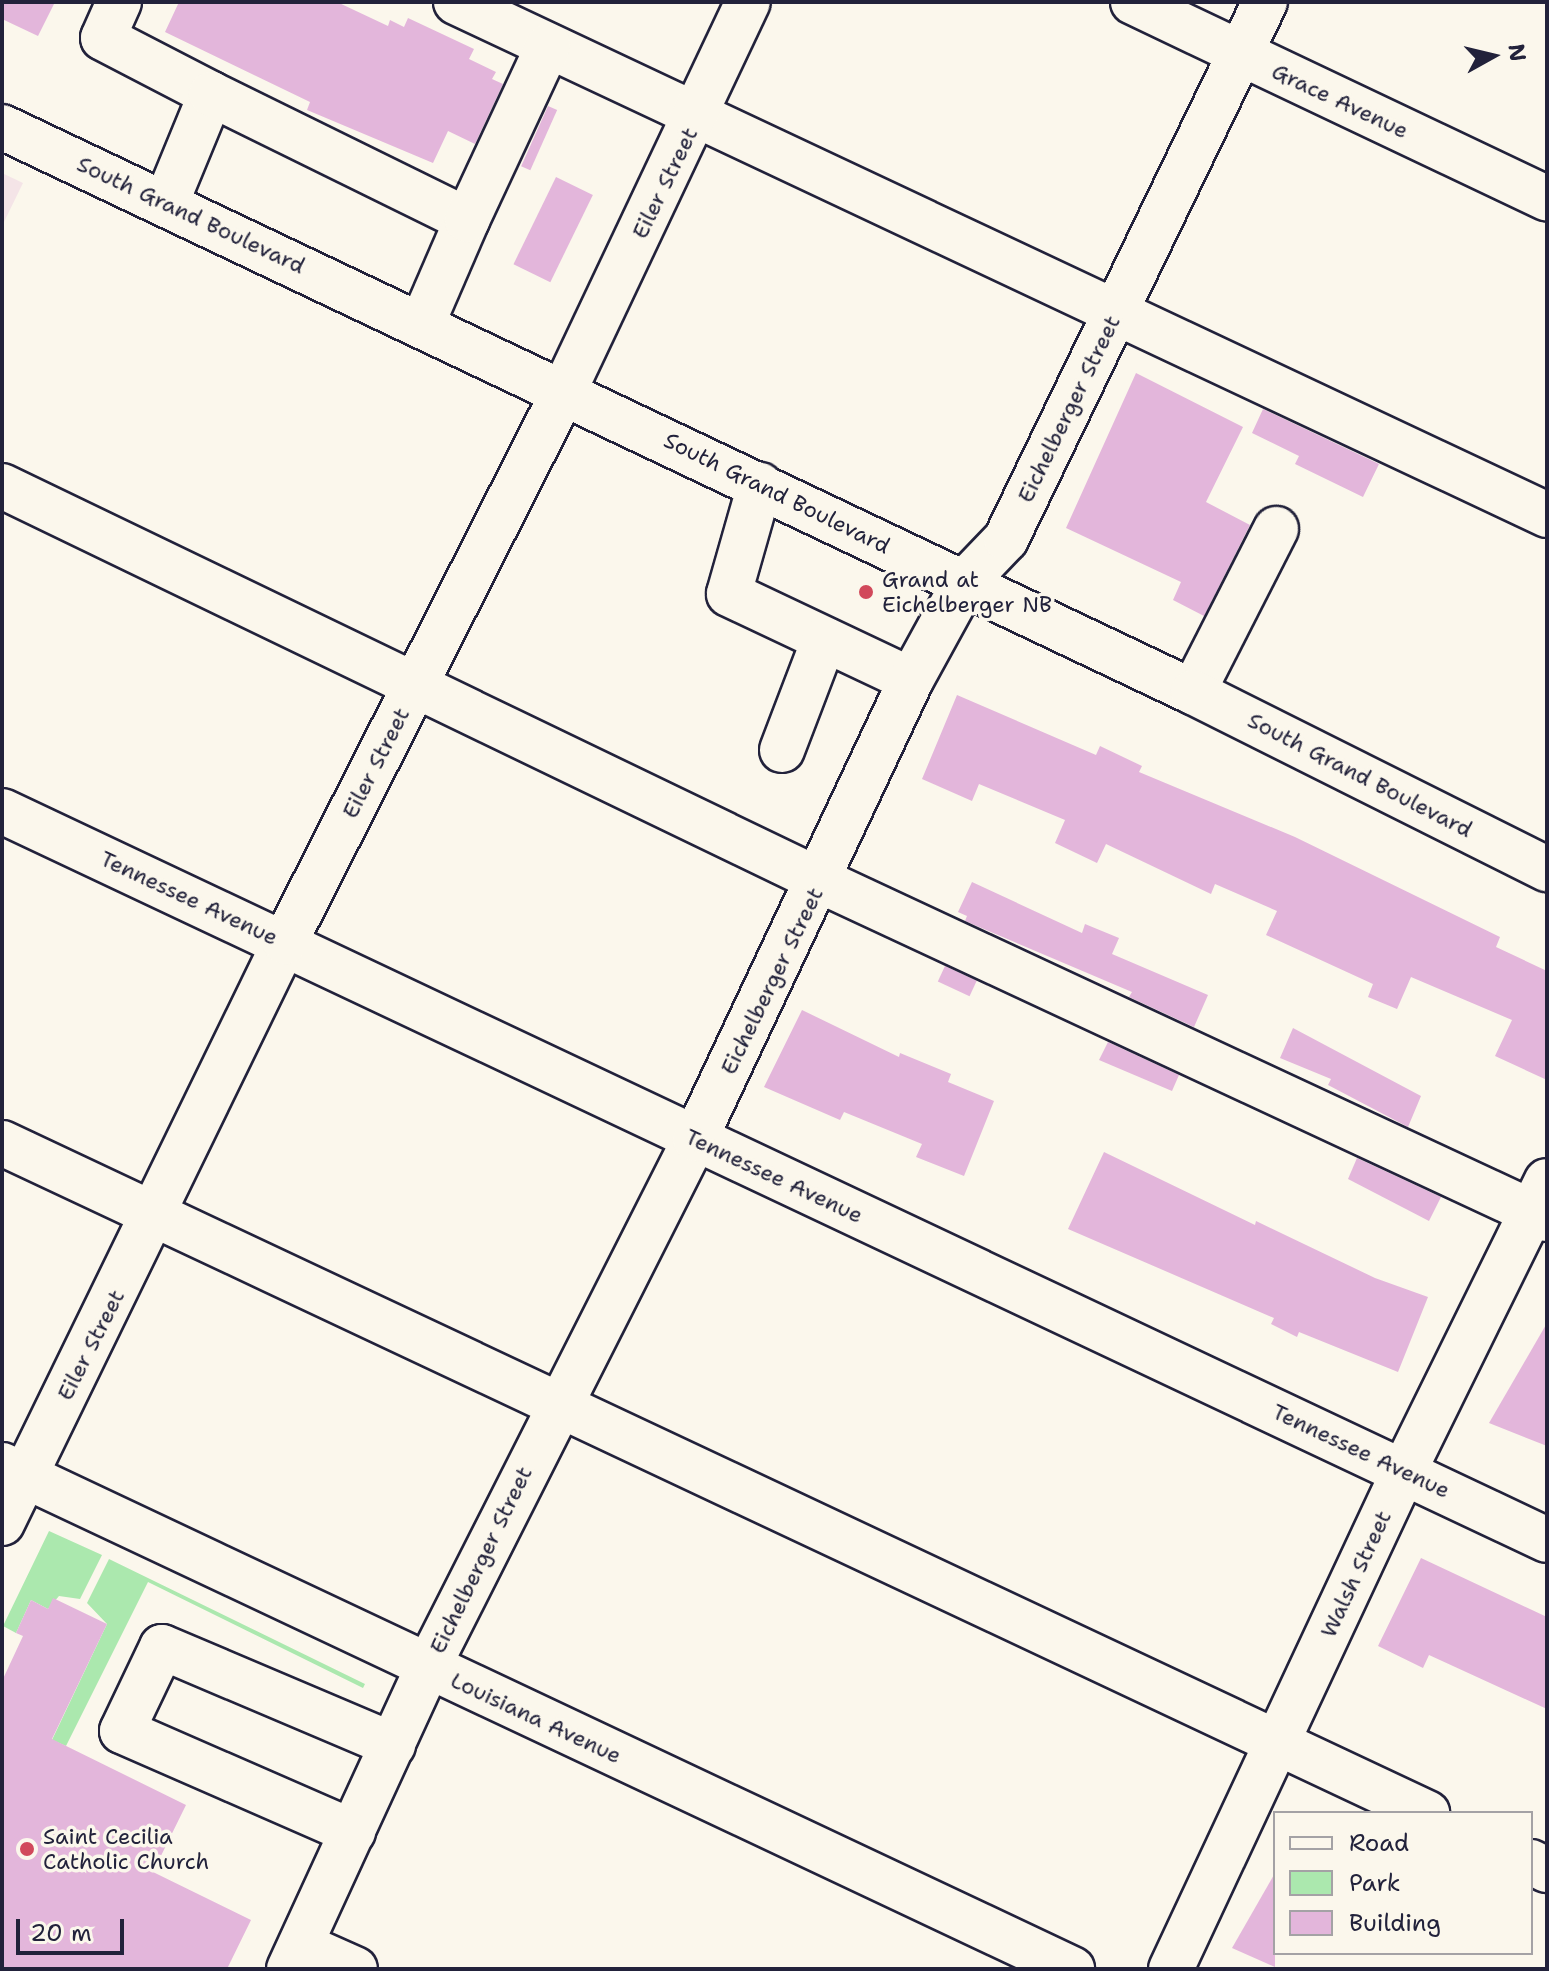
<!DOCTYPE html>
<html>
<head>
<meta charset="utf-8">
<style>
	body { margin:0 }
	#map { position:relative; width:1549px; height:1971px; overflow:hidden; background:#fbf7ec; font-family:"Shantell Sans",sans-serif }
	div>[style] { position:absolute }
	.built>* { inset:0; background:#f4e4e7 }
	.green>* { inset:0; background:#abe8ae }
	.building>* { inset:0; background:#e3b6db; transform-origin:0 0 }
	.roads { filter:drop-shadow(2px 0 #22223b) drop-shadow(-2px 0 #22223b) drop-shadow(0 2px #22223b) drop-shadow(0 -2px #22223b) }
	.minor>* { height:44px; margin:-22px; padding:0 22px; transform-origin:22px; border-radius:22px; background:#fbf7ec }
	.major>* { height:44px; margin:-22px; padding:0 22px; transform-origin:22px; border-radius:22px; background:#fbf7ec }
	.dots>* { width:22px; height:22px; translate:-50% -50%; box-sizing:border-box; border:4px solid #fbf7ec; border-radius:50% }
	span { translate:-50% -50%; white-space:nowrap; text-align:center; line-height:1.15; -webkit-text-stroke:7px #fbf7ec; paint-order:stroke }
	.street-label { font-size:22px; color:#22223b }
	.poi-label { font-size:22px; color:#22223b }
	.left { translate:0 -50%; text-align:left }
	.frame { position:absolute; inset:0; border:4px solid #22223b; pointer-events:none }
	.legend { position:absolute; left:1273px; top:1811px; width:260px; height:144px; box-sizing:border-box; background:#fbf7ec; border:2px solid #a4a2a5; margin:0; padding:10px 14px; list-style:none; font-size:24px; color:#22223b }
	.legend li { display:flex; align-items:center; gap:16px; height:40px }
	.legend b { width:40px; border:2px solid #a4a2a5 }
	.north { position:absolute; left:1453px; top:16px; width:80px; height:80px; -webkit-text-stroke:6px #fbf7ec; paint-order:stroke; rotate:82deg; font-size:22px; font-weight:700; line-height:32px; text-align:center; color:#22223b }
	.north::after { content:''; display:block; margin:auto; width:28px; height:36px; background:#22223b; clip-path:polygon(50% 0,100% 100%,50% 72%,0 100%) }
	.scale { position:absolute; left:16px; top:1919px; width:108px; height:36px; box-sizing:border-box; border:4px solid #22223b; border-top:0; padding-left:10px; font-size:24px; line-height:28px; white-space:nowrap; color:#22223b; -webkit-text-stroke:6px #fbf7ec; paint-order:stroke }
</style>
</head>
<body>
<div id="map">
	<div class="built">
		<div style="clip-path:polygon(2px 173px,23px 183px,2px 226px)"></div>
	</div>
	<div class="green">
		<div style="clip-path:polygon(49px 1531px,102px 1555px,80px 1599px,59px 1596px,48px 1609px,31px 1600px,16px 1633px,3px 1626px)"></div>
		<div style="clip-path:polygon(109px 1559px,365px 1684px,363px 1688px,148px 1582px,66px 1746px,52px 1740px,107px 1624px,87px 1603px)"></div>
	</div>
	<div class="building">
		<div style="clip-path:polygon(2px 2px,55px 2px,38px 36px,2px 19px)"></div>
		<div style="clip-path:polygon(179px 2px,337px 2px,388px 26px,390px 20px,404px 27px,408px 18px,474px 49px,469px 59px,496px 72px,492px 79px,503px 84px,475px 144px,448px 131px,433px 163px,307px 110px,310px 102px,165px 32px)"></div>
		<div style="left:548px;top:106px;width:10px;height:66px;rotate:24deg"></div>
		<div style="left:556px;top:177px;width:41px;height:97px;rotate:26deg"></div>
		<div style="clip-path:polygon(1136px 373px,1243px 427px,1206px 502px,1250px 525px,1204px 616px,1173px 600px,1181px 582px,1066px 528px)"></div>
		<div style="clip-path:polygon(1263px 409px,1379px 464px,1363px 497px,1295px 464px,1299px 456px,1252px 433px)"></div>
		<div style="clip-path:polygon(957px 695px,1096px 755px,1100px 746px,1142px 766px,1139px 772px,1295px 837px,1500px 937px,1496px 947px,1547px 971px,1547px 1080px,1495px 1056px,1512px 1020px,1411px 977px,1397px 1009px,1368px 997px,1373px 984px,1266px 935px,1277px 911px,1215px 884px,1211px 894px,1106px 844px,1097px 863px,1055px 843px,1065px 820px,979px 784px,972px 801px,922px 779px)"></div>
		<div style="clip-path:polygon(972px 882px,1082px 933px,1085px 924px,1119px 938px,1112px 954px,1208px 995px,1194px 1027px,1129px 997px,1132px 992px,965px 921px,967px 916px,958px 912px)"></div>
		<div style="left:945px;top:966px;width:35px;height:17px;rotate:25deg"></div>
		<div style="clip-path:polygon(802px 1010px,899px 1057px,900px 1053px,951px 1074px,948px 1082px,994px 1101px,964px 1176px,916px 1157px,922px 1144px,844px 1112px,840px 1120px,764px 1087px)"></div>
		<div style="clip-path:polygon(1293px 1028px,1421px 1096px,1408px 1127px,1328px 1085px,1331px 1079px,1280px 1058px)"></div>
		<div style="clip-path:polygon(1108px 1042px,1179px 1075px,1172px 1091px,1099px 1060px)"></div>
		<div style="clip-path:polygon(1104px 1152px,1255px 1225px,1256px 1221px,1375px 1278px,1428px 1297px,1398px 1372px,1299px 1332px,1297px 1337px,1271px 1324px,1274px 1318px,1068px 1229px)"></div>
		<div style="clip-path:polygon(1357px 1158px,1441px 1197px,1429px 1221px,1348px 1179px)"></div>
		<div style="clip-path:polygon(1547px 1323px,1547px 1446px,1489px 1423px)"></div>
		<div style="clip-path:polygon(1421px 1558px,1547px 1617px,1547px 1709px,1429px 1655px,1423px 1668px,1378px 1646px)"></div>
		<div style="clip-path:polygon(53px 1598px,107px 1624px,52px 1739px,186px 1805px,153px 1872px,251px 1920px,227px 1969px,2px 1969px,2px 1681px,23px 1636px,16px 1633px,31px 1600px,48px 1609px)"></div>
		<div style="clip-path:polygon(1275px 1873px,1275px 1967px,1232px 1948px)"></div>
	</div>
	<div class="roads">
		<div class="minor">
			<div style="left:119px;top:2px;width:39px;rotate:114deg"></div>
			<div style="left:103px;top:38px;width:122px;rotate:27.4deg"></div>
			<div style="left:211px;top:94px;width:118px;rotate:112.4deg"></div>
			<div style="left:456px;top:2px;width:1206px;rotate:25.18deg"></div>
			<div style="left:1133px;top:2px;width:458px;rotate:25.4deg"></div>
			<div style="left:211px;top:94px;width:285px;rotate:26.2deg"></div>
			<div style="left:467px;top:220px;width:113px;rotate:113.4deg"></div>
			<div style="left:467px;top:220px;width:192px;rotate:-65deg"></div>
			<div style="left:760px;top:485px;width:113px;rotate:105.9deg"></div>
			<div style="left:729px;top:594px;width:201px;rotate:25.3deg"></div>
			<div style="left:2px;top:486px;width:909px;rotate:25.75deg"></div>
			<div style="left:821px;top:881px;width:801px;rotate:24.97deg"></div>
			<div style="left:1193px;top:692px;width:183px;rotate:-63deg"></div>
			<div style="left:782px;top:750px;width:118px;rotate:-69.1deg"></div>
			<div style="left:2px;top:811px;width:1708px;rotate:25.26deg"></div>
			<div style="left:2px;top:1143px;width:1575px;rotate:25.18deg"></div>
			<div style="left:2px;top:1465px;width:1183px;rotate:25.22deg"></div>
			<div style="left:2px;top:1523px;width:646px;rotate:-64.03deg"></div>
			<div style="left:285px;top:942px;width:618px;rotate:-63.14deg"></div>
			<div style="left:564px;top:391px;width:430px;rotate:-64.7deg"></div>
			<div style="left:353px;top:1832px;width:252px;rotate:-156.4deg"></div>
			<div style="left:122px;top:1731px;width:93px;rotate:-64.5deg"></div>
			<div style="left:162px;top:1647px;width:251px;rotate:23deg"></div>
			<div style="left:1531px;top:1862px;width:18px;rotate:27deg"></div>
			<div style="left:301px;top:1945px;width:59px;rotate:24deg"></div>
			<div style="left:289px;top:1969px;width:332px;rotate:-65.3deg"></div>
			<div style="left:428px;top:1667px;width:592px;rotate:-63.18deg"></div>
			<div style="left:695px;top:1139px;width:507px;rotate:-64.8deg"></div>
			<div style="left:911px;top:680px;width:111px;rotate:-61.3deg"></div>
			<div style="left:964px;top:583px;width:61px;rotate:-46.3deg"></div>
			<div style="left:1006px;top:539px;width:596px;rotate:-64.25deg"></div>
			<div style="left:1171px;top:1969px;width:550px;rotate:-64.93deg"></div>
			<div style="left:1404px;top:1471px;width:323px;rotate:-63.8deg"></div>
		</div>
		<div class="major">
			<div style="left:2px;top:127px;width:1318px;rotate:25.38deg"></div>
			<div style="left:1193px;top:692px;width:396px;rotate:26.6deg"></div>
		</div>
	</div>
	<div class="dots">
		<div style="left:866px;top:592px;background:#d1495b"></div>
		<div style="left:27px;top:1849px;background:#d1495b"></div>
	</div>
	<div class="street-label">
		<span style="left:1340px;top:101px;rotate:25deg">Grace Avenue</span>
		<span style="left:665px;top:183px;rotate:-64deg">Eiler Street</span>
		<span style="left:191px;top:215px;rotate:25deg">South Grand Boulevard</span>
		<span style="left:1069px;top:409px;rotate:-64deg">Eichelberger Street</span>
		<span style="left:777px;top:493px;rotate:26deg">South Grand Boulevard</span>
		<span style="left:376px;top:763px;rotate:-63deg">Eiler Street</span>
		<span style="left:1360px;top:775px;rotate:27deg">South Grand Boulevard</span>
		<span style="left:189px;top:898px;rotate:25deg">Tennessee Avenue</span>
		<span style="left:772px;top:981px;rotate:-64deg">Eichelberger Street</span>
		<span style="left:774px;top:1176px;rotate:25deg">Tennessee Avenue</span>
		<span style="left:91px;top:1345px;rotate:-63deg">Eiler Street</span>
		<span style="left:1361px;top:1451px;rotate:25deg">Tennessee Avenue</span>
		<span style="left:481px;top:1560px;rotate:-64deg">Eichelberger Street</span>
		<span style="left:1356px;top:1574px;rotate:-65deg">Walsh Street</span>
		<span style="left:536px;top:1718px;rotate:25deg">Louisiana Avenue</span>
	</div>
	<div class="poi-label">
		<span class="left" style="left:882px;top:592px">Grand at<br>Eichelberger NB</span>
		<span class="left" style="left:43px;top:1849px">Saint Cecilia<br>Catholic Church</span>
	</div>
	<div class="frame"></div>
	<ul class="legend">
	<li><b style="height:10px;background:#fbf7ec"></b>Road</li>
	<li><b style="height:22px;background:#abe8ae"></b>Park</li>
	<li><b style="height:22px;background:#e3b6db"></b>Building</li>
	</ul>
	<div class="north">N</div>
	<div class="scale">20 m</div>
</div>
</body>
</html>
